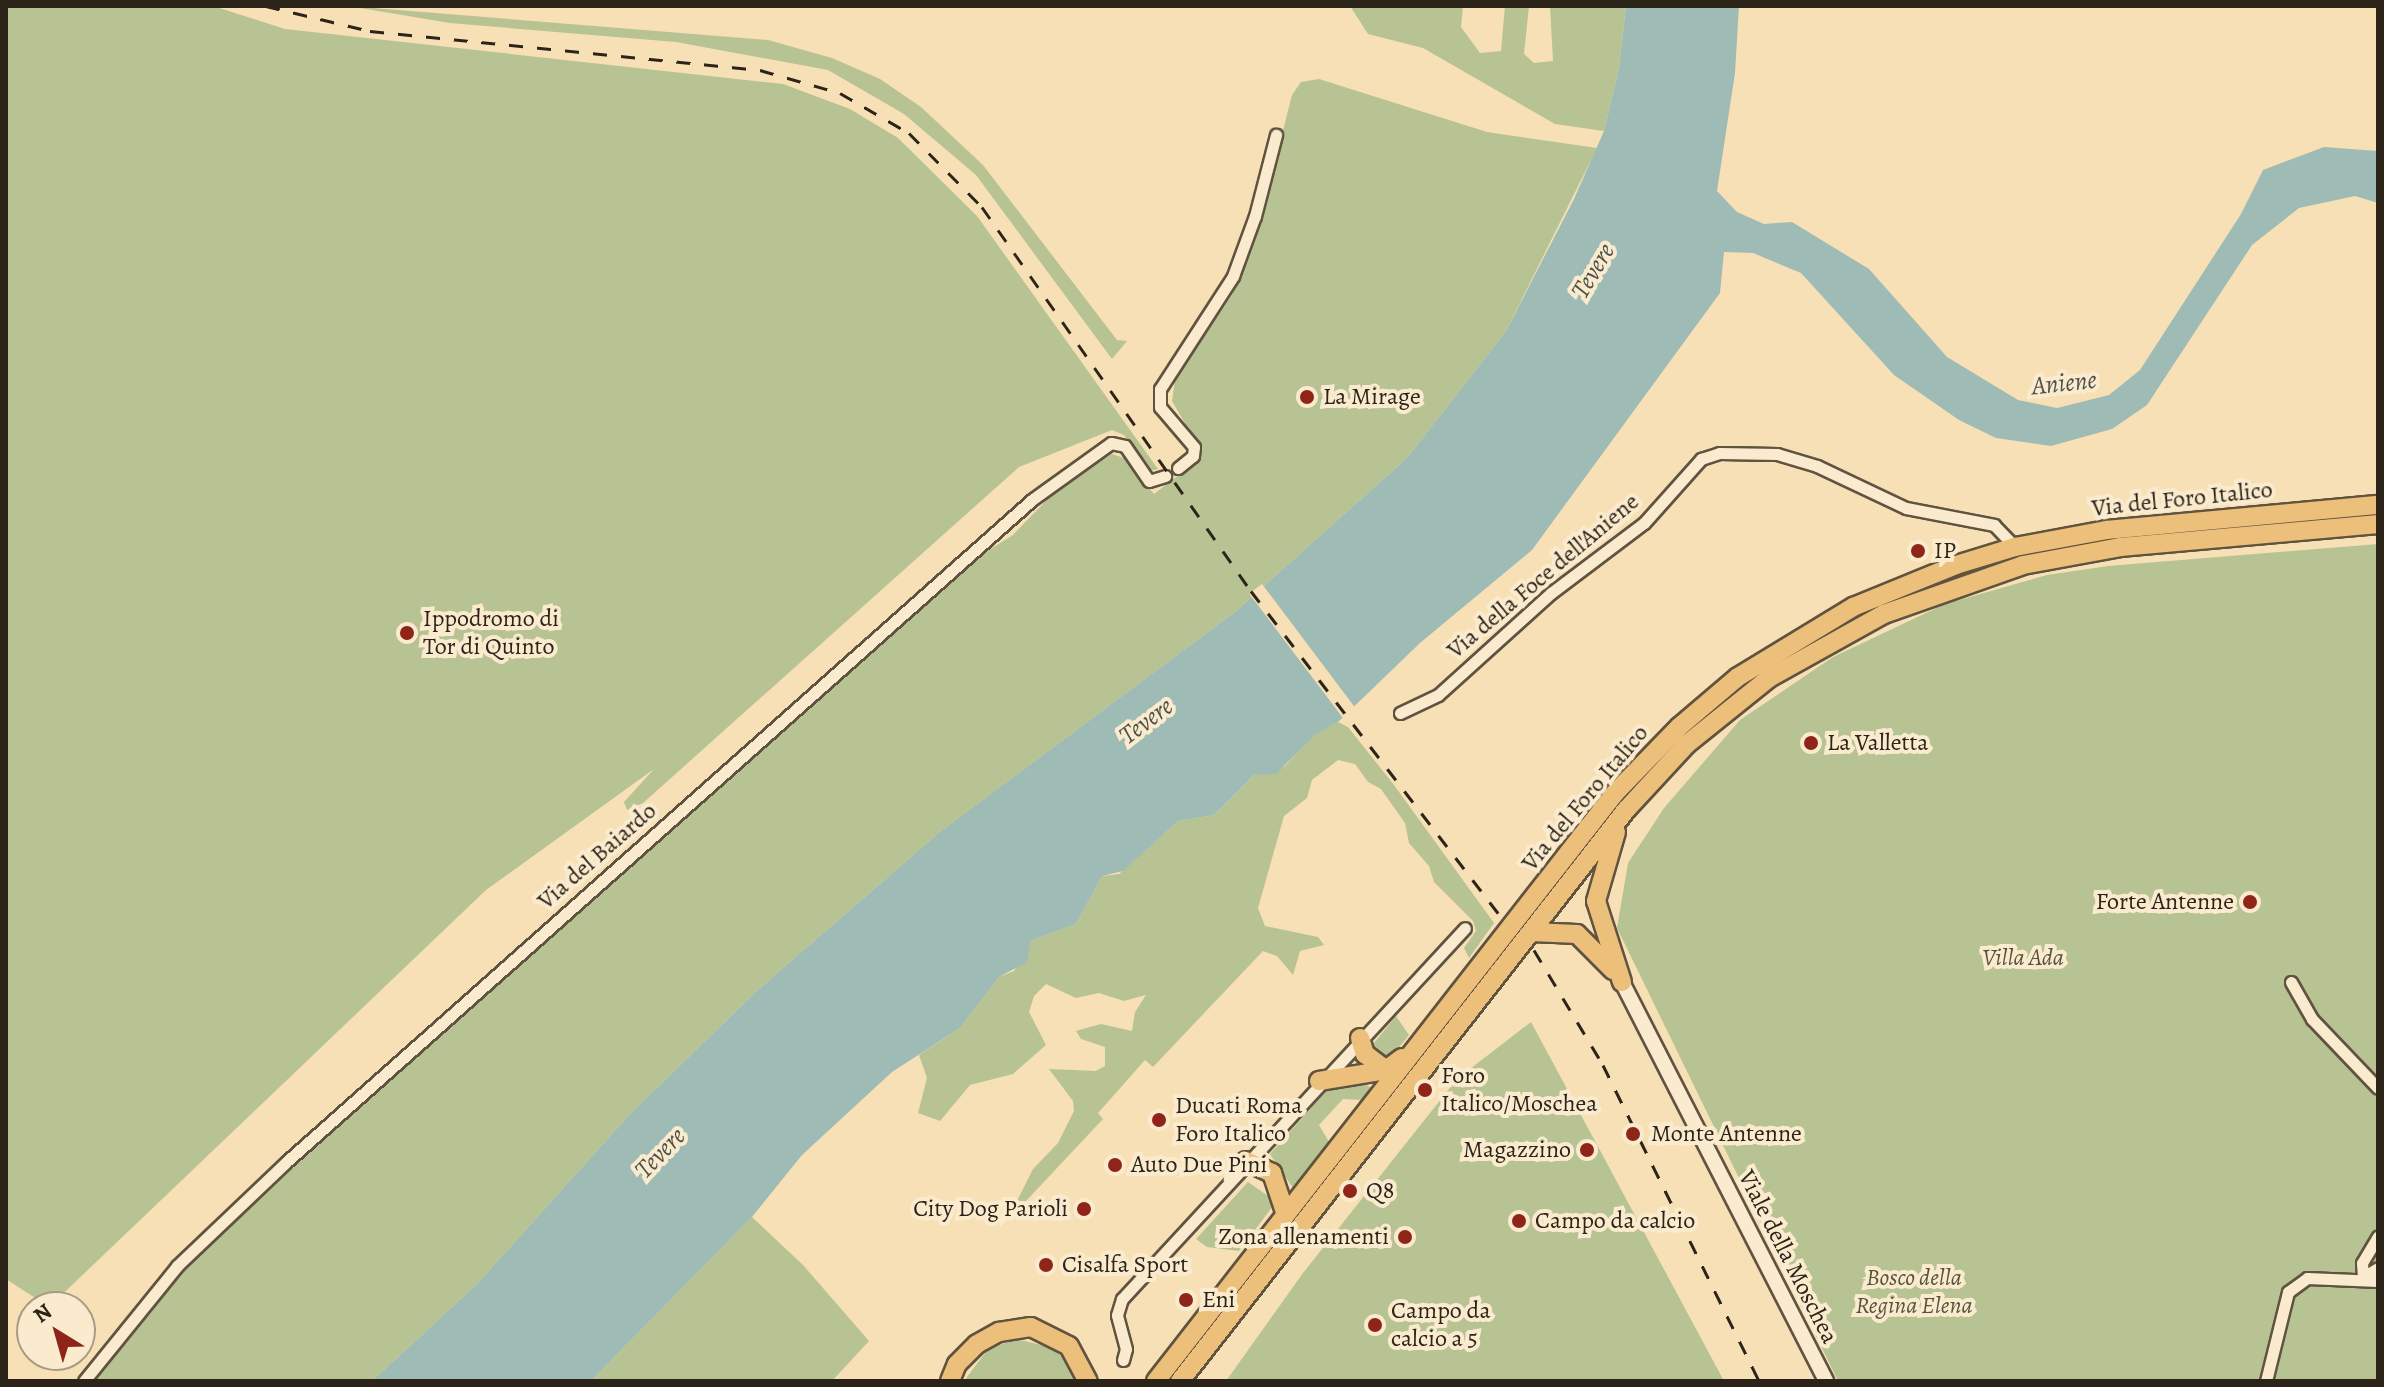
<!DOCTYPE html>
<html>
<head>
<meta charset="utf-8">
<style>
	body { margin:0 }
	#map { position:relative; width:2384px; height:1387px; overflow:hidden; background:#f7e0b5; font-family:Alegreya,serif }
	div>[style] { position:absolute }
	.green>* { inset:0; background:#b7c392 }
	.water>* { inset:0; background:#9fbbb5 }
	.pier>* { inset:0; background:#f7e0b5; transform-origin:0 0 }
	.roads { filter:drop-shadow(2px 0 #605340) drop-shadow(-2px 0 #605340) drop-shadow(0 2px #605340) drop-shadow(0 -2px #605340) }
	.minor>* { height:11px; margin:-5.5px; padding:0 5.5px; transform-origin:5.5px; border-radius:5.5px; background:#faebcf }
	.tertiary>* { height:14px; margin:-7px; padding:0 7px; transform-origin:7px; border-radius:7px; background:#faebcf }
	.trunk>* { height:18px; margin:-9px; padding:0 9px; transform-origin:9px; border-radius:9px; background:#ecc07a }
	.rail>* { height:3px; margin-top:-1.5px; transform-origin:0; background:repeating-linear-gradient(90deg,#2d2419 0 14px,transparent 0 28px) }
	.dots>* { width:22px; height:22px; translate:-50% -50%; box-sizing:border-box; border:4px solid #faebcf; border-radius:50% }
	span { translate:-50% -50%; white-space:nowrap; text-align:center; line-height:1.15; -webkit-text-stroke:8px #faebcf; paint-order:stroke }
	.poi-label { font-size:24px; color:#2d2419 }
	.left { translate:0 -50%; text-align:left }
	.right { translate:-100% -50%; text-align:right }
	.street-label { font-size:24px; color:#2d2419 }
	.park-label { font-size:24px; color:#56543d; font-style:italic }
	.water-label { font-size:26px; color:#4f5148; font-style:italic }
	.frame { position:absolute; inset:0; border:8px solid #2d2419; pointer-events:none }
	.north { position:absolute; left:16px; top:1291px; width:80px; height:80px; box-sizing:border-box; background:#faebcf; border:2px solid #a89b86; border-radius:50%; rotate:323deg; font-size:22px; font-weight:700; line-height:32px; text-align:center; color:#2d2419 }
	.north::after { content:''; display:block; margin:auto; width:28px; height:36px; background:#8f2418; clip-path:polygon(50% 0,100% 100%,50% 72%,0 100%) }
</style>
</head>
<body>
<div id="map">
	<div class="green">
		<div style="clip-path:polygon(6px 6px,213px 6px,285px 29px,783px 84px,850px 109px,898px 138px,977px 216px,1158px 469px,1150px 471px,1124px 435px,1112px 430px,1019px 467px,643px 803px,627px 810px,624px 802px,654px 769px,486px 890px,49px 1307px,6px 1279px)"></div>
		<div style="clip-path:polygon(348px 6px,768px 40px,832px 58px,880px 79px,921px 107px,983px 165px,1117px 340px,1127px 341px,1112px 359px,976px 175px,904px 114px,828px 70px,676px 42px,450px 23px)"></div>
		<div style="clip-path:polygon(1350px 6px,1463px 6px,1461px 27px,1480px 53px,1501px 51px,1505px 6px,1529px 6px,1524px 54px,1534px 63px,1553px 61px,1550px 6px,1626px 6px,1619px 68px,1604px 131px,1555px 124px,1423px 48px,1368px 34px)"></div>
		<div style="clip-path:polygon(1319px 79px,1487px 132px,1597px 148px,1506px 331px,1407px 458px,1236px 611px,941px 831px,761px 987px,630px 1114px,477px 1284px,372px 1381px,95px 1381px,128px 1334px,189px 1266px,293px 1168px,759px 750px,989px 550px,1013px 535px,1060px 486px,1112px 454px,1124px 458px,1154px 494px,1192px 465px,1201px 451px,1172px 401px,1175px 380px,1232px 295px,1257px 234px,1292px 95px,1301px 82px)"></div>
		<div style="clip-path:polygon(2378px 544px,2378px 1381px,1838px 1381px,1617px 928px,1628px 863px,1664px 808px,1740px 720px,1833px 657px,1945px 604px,2047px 575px,2108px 566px)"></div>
		<div style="clip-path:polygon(1338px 722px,1348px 727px,1394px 785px,1494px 923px,1469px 958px,1464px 948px,1476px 931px,1473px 921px,1434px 882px,1429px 866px,1409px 843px,1405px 823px,1381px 789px,1368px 782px,1355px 764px,1338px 760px,1312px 780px,1307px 798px,1284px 816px,1258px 908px,1265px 926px,1318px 937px,1324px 945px,1300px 951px,1293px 975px,1277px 956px,1263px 951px,1153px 1067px,1145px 1060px,1098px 1113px,1103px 1119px,1026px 1201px,1017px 1201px,1033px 1169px,1058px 1143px,1074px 1111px,1073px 1101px,1049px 1069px,1096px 1071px,1105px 1066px,1105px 1047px,1081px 1039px,1076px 1031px,1101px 1024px,1132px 1031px,1135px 1012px,1146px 995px,1124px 1001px,1099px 993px,1076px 998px,1046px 984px,1034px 996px,1029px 1012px,1046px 1045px,1013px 1074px,970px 1085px,940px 1121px,918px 1113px,927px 1078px,919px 1055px,960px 1028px,999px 977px,1014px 971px,1030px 941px,1076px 924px,1102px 876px,1119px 874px,1178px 821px,1214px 815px,1254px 775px,1284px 767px,1314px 735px)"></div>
		<div style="clip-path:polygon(1396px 1016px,1409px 1035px,1393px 1055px,1381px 1058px,1373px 1044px)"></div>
		<div style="clip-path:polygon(1531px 1022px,1724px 1381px,1226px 1381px,1303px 1273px,1457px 1079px)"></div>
		<div style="clip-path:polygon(1360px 1082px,1372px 1088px,1362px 1100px,1343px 1099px,1319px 1125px,1329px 1142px,1293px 1188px,1270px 1154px,1331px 1086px)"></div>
		<div style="clip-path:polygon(1248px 1182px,1268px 1196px,1273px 1206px,1239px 1251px,1207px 1247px,1196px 1239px)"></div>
		<div style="clip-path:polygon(752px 1217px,803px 1265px,869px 1341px,832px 1381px,591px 1381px)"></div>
		<div style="clip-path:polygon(1016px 1339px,1050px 1347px,1065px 1359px,1076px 1381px,964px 1381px,988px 1349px)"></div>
	</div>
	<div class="water">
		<div style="clip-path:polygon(1626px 6px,1739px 6px,1735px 73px,1717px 191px,1737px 212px,1764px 224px,1792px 222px,1869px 269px,1947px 357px,2018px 400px,2057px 408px,2109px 395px,2140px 370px,2241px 214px,2263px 170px,2324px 147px,2378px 151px,2378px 203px,2355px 196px,2299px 208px,2252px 245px,2147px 405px,2112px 429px,2051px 446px,1996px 438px,1959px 420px,1894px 375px,1801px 273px,1753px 253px,1724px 252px,1720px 293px,1532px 550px,1420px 643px,1338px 722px,1315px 735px,1276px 774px,1254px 775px,1214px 815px,1178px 821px,1123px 871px,1102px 876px,1076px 924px,1030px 941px,1027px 962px,999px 977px,960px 1028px,892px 1072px,802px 1155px,752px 1217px,591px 1381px,372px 1381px,477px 1284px,630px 1114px,761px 987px,941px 831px,1236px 611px,1407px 458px,1506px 331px,1574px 199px,1604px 131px,1619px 68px)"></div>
	</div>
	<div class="pier">
		<div style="left:1262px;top:584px;width:158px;height:16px;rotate:53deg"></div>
	</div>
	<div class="roads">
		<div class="minor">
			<div style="left:1178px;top:468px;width:19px;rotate:-39deg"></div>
			<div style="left:1193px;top:456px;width:9px;rotate:-84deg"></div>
			<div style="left:1194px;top:447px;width:52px;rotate:-130.4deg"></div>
			<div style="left:1160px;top:407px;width:18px;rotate:-90deg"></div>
			<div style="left:1160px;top:389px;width:135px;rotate:-57.1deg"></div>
			<div style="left:1233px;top:276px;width:64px;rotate:-69.9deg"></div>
			<div style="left:1255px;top:216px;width:84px;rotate:-75.5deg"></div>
			<div style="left:1400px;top:713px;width:42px;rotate:-25.3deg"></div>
			<div style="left:1438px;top:695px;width:152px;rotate:-42.1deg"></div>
			<div style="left:1551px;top:593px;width:116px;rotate:-37deg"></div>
			<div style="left:1644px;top:523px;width:86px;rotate:-48.3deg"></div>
			<div style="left:1701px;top:459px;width:19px;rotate:-18deg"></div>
			<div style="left:1719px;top:453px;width:58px;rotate:1deg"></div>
			<div style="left:1777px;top:454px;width:42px;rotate:16.7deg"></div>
			<div style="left:1817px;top:466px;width:98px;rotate:25.3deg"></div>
			<div style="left:1906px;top:508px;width:90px;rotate:10.9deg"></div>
			<div style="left:1994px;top:525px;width:30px;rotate:46deg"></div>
			<div style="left:2291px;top:982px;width:43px;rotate:60.4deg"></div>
			<div style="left:2312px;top:1019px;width:95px;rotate:46.3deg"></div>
			<div style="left:2363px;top:1277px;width:14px;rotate:-94deg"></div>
			<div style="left:2362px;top:1263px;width:31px;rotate:-59deg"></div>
			<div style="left:2363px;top:1277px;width:17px;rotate:-31deg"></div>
			<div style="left:1123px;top:1360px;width:11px;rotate:-75deg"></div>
			<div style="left:1126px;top:1349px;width:35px;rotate:-105deg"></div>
			<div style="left:1117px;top:1315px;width:17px;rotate:-73deg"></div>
			<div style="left:1122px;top:1299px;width:505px;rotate:-47.25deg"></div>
			<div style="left:84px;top:1381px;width:148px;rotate:-51deg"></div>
			<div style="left:177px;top:1266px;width:149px;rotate:-43.6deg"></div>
			<div style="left:285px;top:1163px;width:1000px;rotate:-41.6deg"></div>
			<div style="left:1033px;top:499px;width:96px;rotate:-35.7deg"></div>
			<div style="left:1111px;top:443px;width:14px;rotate:12deg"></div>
			<div style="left:1125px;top:446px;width:42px;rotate:55.6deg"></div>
			<div style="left:1149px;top:481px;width:17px;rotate:-17deg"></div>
			<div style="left:2266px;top:1381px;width:92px;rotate:-76.1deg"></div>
			<div style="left:2288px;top:1292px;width:24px;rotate:-36deg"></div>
			<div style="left:2307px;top:1278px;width:71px;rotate:2.4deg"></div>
		</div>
		<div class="tertiary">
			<div style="left:1622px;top:982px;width:448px;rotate:62.9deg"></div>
		</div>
		<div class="trunk">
			<div style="left:1616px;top:832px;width:72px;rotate:106.2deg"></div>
			<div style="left:1596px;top:901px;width:85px;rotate:72.2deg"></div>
			<div style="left:1531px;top:932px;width:46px;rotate:2.5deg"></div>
			<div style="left:1577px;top:934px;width:51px;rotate:45deg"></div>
			<div style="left:1360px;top:1038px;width:17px;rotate:73deg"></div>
			<div style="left:1365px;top:1054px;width:26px;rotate:37deg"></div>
			<div style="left:1319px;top:1081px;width:68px;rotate:-9.3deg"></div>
			<div style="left:1386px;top:1070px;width:20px;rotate:-37deg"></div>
			<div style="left:1246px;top:1161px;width:29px;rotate:25deg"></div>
			<div style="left:1272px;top:1173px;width:44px;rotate:71.6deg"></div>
			<div style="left:950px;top:1381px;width:18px;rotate:-68deg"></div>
			<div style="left:957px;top:1364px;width:28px;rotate:-45deg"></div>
			<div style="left:977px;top:1344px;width:25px;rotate:-29deg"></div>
			<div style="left:999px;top:1332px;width:32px;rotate:-9deg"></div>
			<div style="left:1031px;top:1327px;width:42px;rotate:26.6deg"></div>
			<div style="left:1069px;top:1346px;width:40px;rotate:62deg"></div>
			<div style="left:1156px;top:1381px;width:746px;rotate:-52.02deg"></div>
			<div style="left:1615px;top:793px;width:92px;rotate:-45.9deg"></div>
			<div style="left:1679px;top:727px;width:77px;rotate:-40.3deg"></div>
			<div style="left:1738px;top:677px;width:135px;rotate:-31.3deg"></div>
			<div style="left:1853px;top:607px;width:111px;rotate:-22.2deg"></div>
			<div style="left:1956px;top:565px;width:62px;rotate:-17deg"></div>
			<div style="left:2015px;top:547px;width:94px;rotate:-10.5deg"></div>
			<div style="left:2107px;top:530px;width:272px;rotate:-5.3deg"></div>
			<div style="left:1180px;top:1381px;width:725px;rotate:-52.01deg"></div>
			<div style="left:1626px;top:810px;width:90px;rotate:-47.3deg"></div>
			<div style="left:1687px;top:744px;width:105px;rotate:-38.8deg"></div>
			<div style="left:1769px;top:678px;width:132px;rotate:-29.1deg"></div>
			<div style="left:1884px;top:614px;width:147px;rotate:-19.4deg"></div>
			<div style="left:2023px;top:565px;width:100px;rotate:-10.4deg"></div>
			<div style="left:2121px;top:547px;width:258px;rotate:-5.1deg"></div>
		</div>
	</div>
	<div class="rail">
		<div style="left:266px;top:6px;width:107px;rotate:13.5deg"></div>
		<div style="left:370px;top:31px;width:392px;rotate:5.7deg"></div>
		<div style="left:760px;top:70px;width:83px;rotate:16deg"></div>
		<div style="left:840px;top:93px;width:80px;rotate:30.1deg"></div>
		<div style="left:909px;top:133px;width:104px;rotate:45.4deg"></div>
		<div style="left:982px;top:207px;width:469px;rotate:55deg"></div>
		<div style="left:1251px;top:591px;width:409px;rotate:52.5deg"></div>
		<div style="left:1534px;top:950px;width:134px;rotate:59deg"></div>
		<div style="left:1603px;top:1065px;width:352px;rotate:63.7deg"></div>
	</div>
	<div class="dots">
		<div style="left:1307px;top:397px;background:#8f2418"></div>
		<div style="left:1918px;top:551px;background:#8f2418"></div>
		<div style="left:407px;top:633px;background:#8f2418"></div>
		<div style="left:1811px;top:743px;background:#8f2418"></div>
		<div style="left:2250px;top:902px;background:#8f2418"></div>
		<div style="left:1425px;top:1090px;background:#8f2418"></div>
		<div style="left:1159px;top:1120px;background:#8f2418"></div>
		<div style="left:1633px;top:1134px;background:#8f2418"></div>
		<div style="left:1587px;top:1150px;background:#8f2418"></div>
		<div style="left:1115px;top:1165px;background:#8f2418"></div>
		<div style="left:1350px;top:1191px;background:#8f2418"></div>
		<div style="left:1084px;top:1209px;background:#8f2418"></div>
		<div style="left:1519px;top:1221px;background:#8f2418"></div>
		<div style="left:1405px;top:1237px;background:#8f2418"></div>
		<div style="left:1046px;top:1265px;background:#8f2418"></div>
		<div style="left:1186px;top:1300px;background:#8f2418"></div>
		<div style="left:1375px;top:1325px;background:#8f2418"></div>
	</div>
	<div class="poi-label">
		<span class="left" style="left:1323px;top:397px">La Mirage</span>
		<span class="left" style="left:1934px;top:551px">IP</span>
		<span class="left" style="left:423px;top:633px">Ippodromo di<br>Tor di Quinto</span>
		<span class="left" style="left:1827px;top:743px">La Valletta</span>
		<span class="right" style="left:2234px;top:902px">Forte Antenne</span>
		<span class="left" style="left:1441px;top:1090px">Foro<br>Italico/Moschea</span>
		<span class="left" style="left:1175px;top:1120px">Ducati Roma<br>Foro Italico</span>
		<span class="left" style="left:1651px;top:1134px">Monte Antenne</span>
		<span class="right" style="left:1571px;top:1150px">Magazzino</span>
		<span class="left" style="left:1131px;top:1165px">Auto Due Pini</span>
		<span class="left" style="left:1366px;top:1191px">Q8</span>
		<span class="right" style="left:1068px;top:1209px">City Dog Parioli</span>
		<span class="left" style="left:1535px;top:1221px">Campo da calcio</span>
		<span class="right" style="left:1389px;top:1237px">Zona allenamenti</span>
		<span class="left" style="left:1062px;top:1265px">Cisalfa Sport</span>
		<span class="left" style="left:1202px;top:1300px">Eni</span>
		<span class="left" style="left:1391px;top:1325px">Campo da<br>calcio a 5</span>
	</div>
	<div class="street-label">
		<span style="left:2182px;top:499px;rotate:-6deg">Via del Foro Italico</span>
		<span style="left:1543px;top:576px;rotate:-40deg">Via della Foce dell'Aniene</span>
		<span style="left:1585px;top:798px;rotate:-50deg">Via del Foro Italico</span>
		<span style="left:597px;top:856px;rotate:-41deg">Via del Baiardo</span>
		<span style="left:1788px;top:1257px;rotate:63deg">Viale della Moschea</span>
	</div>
	<div class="park-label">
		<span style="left:2023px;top:958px">Villa Ada</span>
		<span style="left:1914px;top:1292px">Bosco della<br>Regina Elena</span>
	</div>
	<div class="water-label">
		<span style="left:1593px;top:271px;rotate:-59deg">Tevere</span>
		<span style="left:2064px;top:383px;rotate:-6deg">Aniene</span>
		<span style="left:1146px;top:721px;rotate:-37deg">Tevere</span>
		<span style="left:660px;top:1153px;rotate:-46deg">Tevere</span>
	</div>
	<div class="frame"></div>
	<div class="north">N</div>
</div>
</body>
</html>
